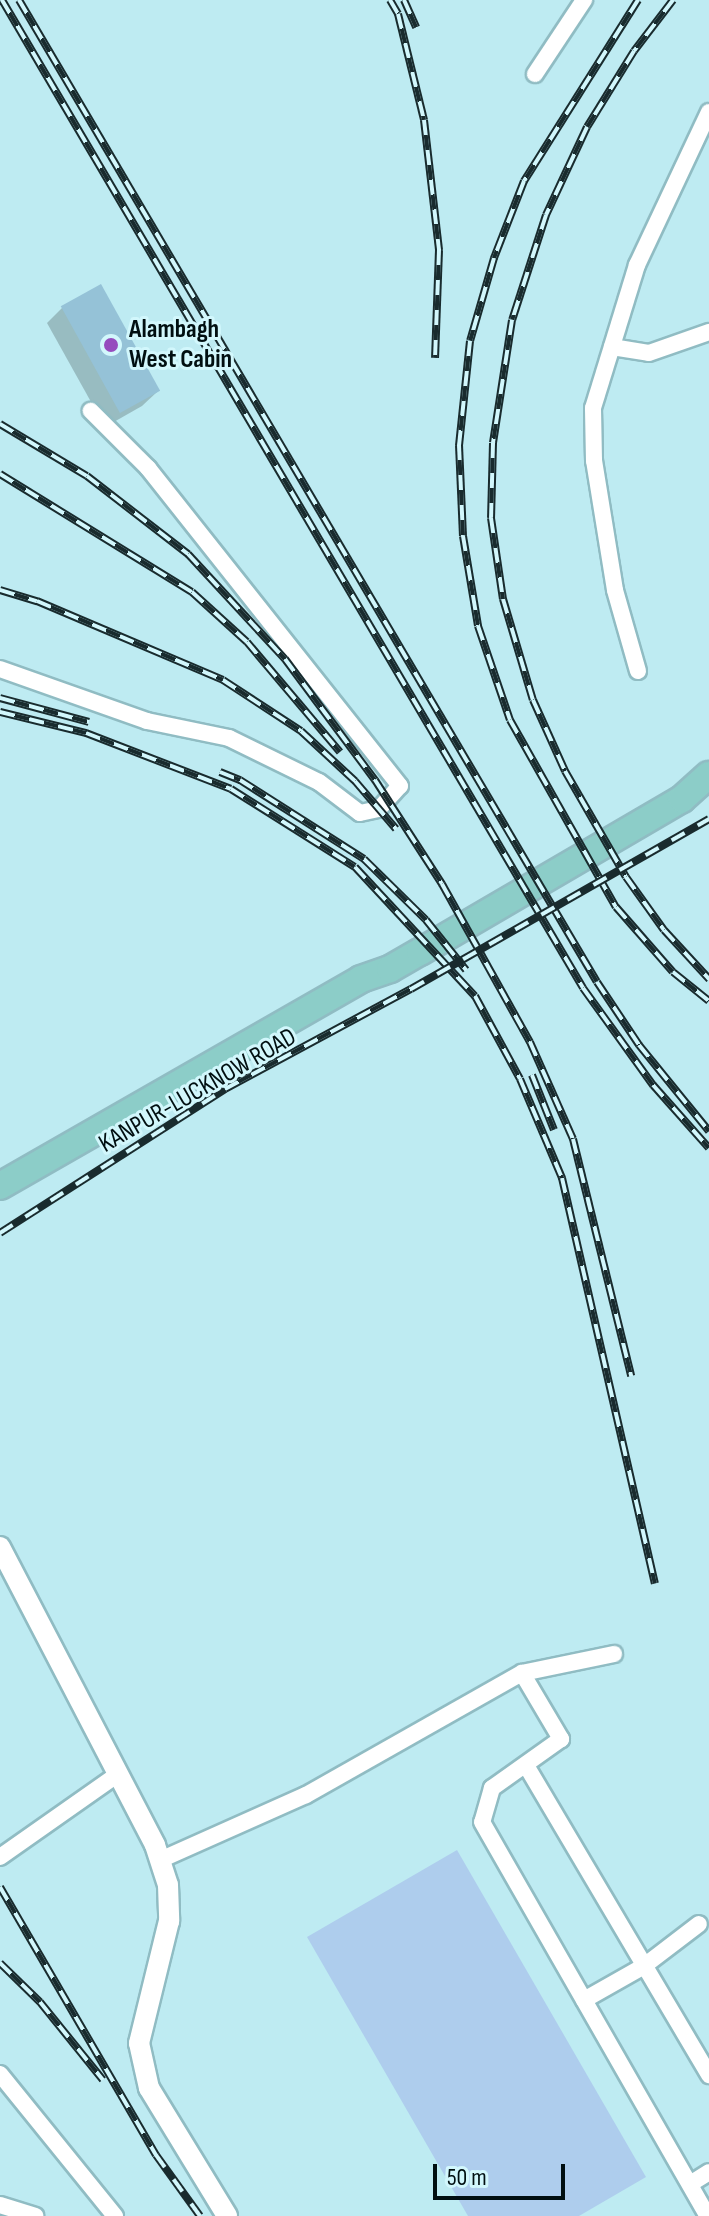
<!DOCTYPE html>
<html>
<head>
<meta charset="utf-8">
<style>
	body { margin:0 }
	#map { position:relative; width:709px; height:2216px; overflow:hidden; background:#beebf2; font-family:"Sofia Sans Condensed",sans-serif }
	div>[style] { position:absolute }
	.water>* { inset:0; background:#aecded }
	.shadow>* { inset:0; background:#0003 }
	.building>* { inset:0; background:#95c2d7; transform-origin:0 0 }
	.roads { filter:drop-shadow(2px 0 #90bcc3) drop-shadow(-2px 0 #90bcc3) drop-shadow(0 2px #90bcc3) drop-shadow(0 -2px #90bcc3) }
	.minor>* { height:16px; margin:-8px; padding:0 8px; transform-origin:8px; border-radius:8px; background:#fff }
	.tertiary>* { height:20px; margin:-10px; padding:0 10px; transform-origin:10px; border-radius:10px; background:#fff }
	.primary>* { height:26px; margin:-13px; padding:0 13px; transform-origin:13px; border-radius:13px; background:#8ccdc8 }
	.rail>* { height:8px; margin-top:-4px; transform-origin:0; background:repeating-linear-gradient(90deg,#d2f7fc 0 15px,#192b2e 0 30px); box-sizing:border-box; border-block:2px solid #192b2e }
	.dots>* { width:22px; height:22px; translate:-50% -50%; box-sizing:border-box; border:4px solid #d2f7fc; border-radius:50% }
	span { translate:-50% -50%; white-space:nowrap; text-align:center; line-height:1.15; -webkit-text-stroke:6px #d2f7fc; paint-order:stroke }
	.poi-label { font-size:26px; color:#010f11; font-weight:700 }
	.left { translate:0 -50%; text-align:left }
	.street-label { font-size:26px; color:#010f11 }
	.scale { position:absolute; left:433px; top:2164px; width:132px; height:36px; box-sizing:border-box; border:4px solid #010f11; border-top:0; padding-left:10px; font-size:24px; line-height:28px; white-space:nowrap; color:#010f11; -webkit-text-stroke:6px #d2f7fc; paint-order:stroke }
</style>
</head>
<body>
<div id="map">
	<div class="water">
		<div style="clip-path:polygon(457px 1850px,646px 2177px,579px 2216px,468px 2216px,307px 1937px)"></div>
	</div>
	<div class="shadow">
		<div style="clip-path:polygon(63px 307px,158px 391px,142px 406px,105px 427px,47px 323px)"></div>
	</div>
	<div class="building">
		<div style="left:101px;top:284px;width:122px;height:46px;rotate:61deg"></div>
	</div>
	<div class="roads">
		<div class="minor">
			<div style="left:535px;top:74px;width:89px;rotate:-56.5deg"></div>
			<div style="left:612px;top:347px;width:37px;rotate:9deg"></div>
			<div style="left:649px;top:353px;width:64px;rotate:-19.3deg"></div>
			<div style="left:0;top:669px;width:156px;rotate:19.5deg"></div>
			<div style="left:147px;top:721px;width:84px;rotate:11.7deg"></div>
			<div style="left:229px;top:738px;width:100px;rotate:26.1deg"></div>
			<div style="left:319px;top:782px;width:51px;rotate:37.1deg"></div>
			<div style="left:360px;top:813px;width:19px;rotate:-12deg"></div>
			<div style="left:379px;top:809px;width:31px;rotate:-48deg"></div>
			<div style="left:400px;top:786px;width:406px;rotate:-128.4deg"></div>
			<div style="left:148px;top:468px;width:81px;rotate:-135deg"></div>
			<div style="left:638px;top:671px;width:84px;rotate:-105.9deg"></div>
			<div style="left:615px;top:590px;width:131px;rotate:-99.2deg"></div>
			<div style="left:594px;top:461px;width:53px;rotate:-91.1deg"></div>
			<div style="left:593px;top:408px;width:150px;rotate:-72.9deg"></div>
			<div style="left:637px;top:265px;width:169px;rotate:-64.8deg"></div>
			<div style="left:522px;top:1673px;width:77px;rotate:59.4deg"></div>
			<div style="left:561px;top:1739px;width:85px;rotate:144.6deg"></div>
			<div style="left:492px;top:1788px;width:35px;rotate:106deg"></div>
			<div style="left:482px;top:1822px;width:454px;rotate:60.2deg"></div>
			<div style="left:527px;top:1767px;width:358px;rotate:59.4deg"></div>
			<div style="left:0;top:1857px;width:144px;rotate:-35.1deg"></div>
			<div style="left:160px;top:1860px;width:160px;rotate:-24deg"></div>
			<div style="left:306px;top:1795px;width:248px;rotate:-29.5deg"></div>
			<div style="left:522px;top:1673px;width:94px;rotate:-11.7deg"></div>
			<div style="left:584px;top:2000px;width:69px;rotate:-29.5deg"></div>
			<div style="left:644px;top:1966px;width:69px;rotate:-37.4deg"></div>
			<div style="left:0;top:2074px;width:183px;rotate:51deg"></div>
			<div style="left:690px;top:2184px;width:22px;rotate:-32deg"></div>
			<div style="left:0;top:2205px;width:37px;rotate:17deg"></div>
		</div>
		<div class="tertiary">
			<div style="left:0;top:1547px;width:336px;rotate:62.5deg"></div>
			<div style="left:155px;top:1845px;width:42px;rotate:72deg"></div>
			<div style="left:168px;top:1885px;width:36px;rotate:88deg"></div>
			<div style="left:169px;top:1921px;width:126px;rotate:103.8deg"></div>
			<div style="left:139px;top:2043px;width:46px;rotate:77.5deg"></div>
			<div style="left:149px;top:2088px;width:150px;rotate:58.6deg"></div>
		</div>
		<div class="primary">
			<div style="left:0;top:1186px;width:416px;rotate:-29.8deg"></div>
			<div style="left:361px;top:979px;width:31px;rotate:-19deg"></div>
			<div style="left:390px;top:969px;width:34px;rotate:-30deg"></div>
			<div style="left:420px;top:952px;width:303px;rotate:-30.3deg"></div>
			<div style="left:682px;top:799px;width:36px;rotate:-42deg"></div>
		</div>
	</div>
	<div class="rail">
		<div style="left:2px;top:0;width:1146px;rotate:59.54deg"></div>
		<div style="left:583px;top:988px;width:120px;rotate:54.2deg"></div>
		<div style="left:653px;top:1085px;width:84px;rotate:48.4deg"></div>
		<div style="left:19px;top:0;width:1139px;rotate:59.52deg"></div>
		<div style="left:597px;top:982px;width:76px;rotate:56.3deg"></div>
		<div style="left:639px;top:1045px;width:111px;rotate:50.9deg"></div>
		<div style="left:390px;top:0;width:16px;rotate:60deg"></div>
		<div style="left:398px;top:14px;width:109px;rotate:76.2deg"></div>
		<div style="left:424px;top:120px;width:131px;rotate:83.4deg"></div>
		<div style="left:439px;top:250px;width:108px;rotate:92.1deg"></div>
		<div style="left:404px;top:0;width:30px;rotate:66deg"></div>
		<div style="left:638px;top:0;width:214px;rotate:122.2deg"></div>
		<div style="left:524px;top:181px;width:83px;rotate:111.3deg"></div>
		<div style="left:494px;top:258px;width:86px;rotate:106.1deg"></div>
		<div style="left:470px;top:341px;width:105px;rotate:96deg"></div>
		<div style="left:459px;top:445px;width:91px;rotate:87.5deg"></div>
		<div style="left:463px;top:536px;width:91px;rotate:80.5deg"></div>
		<div style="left:478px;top:626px;width:99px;rotate:71.2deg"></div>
		<div style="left:510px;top:720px;width:215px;rotate:60.5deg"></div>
		<div style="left:616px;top:907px;width:86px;rotate:48.8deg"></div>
		<div style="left:673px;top:972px;width:46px;rotate:38.9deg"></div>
		<div style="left:673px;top:0;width:64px;rotate:127.4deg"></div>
		<div style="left:634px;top:51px;width:89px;rotate:121.7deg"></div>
		<div style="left:587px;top:127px;width:97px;rotate:115deg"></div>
		<div style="left:546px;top:215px;width:110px;rotate:107.9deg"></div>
		<div style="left:512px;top:320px;width:124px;rotate:98.8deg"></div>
		<div style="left:493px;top:443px;width:75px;rotate:91.5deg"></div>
		<div style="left:491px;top:518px;width:82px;rotate:81.6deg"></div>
		<div style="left:503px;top:599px;width:105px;rotate:73.5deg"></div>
		<div style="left:533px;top:700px;width:78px;rotate:65.7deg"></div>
		<div style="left:565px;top:771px;width:122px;rotate:60.1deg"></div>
		<div style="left:626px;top:877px;width:65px;rotate:54.4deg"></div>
		<div style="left:664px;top:930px;width:67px;rotate:47.4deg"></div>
		<div style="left:0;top:424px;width:101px;rotate:30.9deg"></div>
		<div style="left:87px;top:476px;width:128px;rotate:37.7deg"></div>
		<div style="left:188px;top:554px;width:143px;rotate:47.3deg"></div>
		<div style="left:285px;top:659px;width:151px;rotate:53.4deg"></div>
		<div style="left:375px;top:780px;width:124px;rotate:57.2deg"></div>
		<div style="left:442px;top:884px;width:181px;rotate:60.9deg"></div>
		<div style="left:530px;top:1042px;width:106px;rotate:66.1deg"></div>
		<div style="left:573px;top:1139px;width:244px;rotate:76.2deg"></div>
		<div style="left:0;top:474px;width:225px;rotate:31.6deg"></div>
		<div style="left:192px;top:592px;width:74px;rotate:42.3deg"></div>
		<div style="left:247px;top:642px;width:144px;rotate:49.8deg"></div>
		<div style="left:0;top:590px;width:39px;rotate:17deg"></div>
		<div style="left:37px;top:601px;width:202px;rotate:23deg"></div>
		<div style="left:223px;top:680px;width:93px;rotate:33.2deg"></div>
		<div style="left:301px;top:731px;width:74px;rotate:42.8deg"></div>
		<div style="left:355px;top:781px;width:63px;rotate:49.5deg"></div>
		<div style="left:0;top:698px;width:92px;rotate:15.1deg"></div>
		<div style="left:0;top:712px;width:89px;rotate:13.7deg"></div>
		<div style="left:86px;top:733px;width:155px;rotate:21.1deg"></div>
		<div style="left:231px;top:789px;width:146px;rotate:32.2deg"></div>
		<div style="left:355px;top:867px;width:176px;rotate:47.1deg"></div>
		<div style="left:475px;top:996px;width:94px;rotate:61.5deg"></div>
		<div style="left:520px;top:1079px;width:108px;rotate:67deg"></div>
		<div style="left:562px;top:1178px;width:416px;rotate:77.1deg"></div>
		<div style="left:220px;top:772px;width:22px;rotate:22deg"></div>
		<div style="left:240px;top:780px;width:147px;rotate:32.5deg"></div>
		<div style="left:364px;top:859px;width:87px;rotate:44.5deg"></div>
		<div style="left:426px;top:920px;width:64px;rotate:51.3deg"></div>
		<div style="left:532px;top:1075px;width:59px;rotate:68.2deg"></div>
		<div style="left:0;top:1233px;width:267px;rotate:-32.6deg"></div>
		<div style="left:225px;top:1089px;width:211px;rotate:-28.3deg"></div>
		<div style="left:411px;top:989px;width:343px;rotate:-29.7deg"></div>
		<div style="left:0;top:1887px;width:310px;rotate:59.8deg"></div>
		<div style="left:156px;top:2155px;width:75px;rotate:54.2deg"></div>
		<div style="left:0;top:1963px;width:56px;rotate:44.3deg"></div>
		<div style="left:40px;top:2002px;width:100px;rotate:51.1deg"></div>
	</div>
	<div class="dots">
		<div style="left:111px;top:345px;background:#964cbe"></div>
	</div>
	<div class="poi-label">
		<span class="left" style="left:129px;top:345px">Alambagh<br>West Cabin</span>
	</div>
	<div class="street-label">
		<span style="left:198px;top:1091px;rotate:-30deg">KANPUR-LUCKNOW ROAD</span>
	</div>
	<div class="scale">50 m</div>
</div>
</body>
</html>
